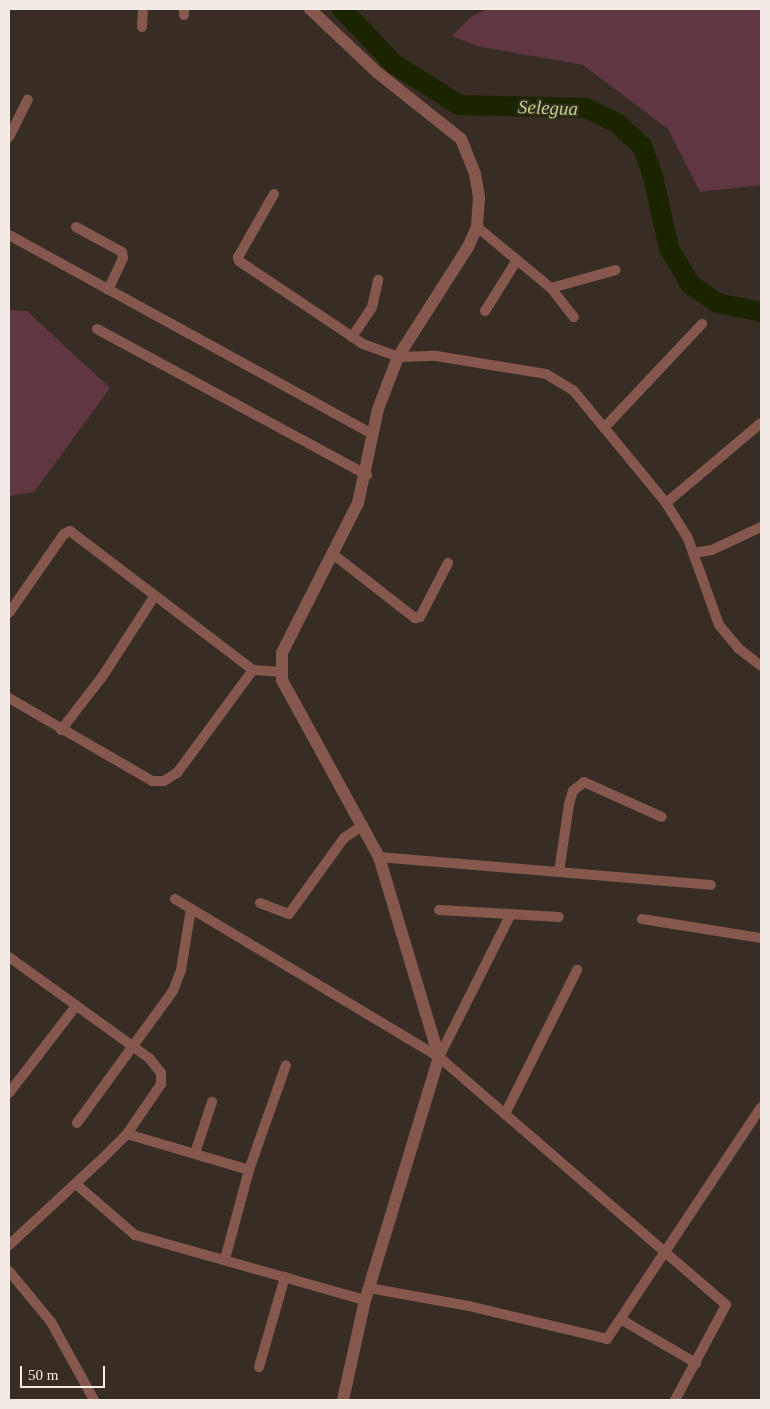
<!DOCTYPE html>
<html>
<head>
<meta charset="utf-8">
<style>
	body { margin:0 }
	#map { position:relative; width:770px; height:1409px; overflow:hidden; background:#372d24; font-family:Georgia,serif }
	div>[style] { position:absolute }
	.green>* { inset:0; background:#603641 }
	.river>* { height:20px; margin:-10px; padding:0 10px; transform-origin:10px; border-radius:10px; background:#1a2500 }
	.minor>* { height:10px; margin:-5px; padding:0 5px; transform-origin:5px; border-radius:5px; background:#86584d }
	.tertiary>* { height:12px; margin:-6px; padding:0 6px; transform-origin:6px; border-radius:6px; background:#86584d }
	span { translate:-50% -50%; white-space:nowrap; text-align:center; line-height:1.15; -webkit-text-stroke:4px #372d24; paint-order:stroke }
	.water-label { font-size:19px; color:#b8d281; font-style:italic }
	.frame { position:absolute; inset:0; border:10px solid #f3ece6; pointer-events:none }
	.scale { position:absolute; left:20px; top:1366px; width:85px; height:22px; box-sizing:border-box; border:2px solid #f3ece6; border-top:0; padding-left:6px; font-size:15px; line-height:18px; white-space:nowrap; color:#f3ece6; -webkit-text-stroke:4px #372d24; paint-order:stroke }
</style>
</head>
<body>
<div id="map">
	<div class="green">
		<div style="clip-path:polygon(488px 9px,761px 9px,761px 185px,700px 192px,668px 129px,583px 65px,477px 46px,452px 36px,472px 16px)"></div>
		<div style="clip-path:polygon(9px 310px,27px 311px,110px 388px,34px 492px,9px 496px)"></div>
	</div>
	<div class="river">
		<div style="left:342px;top:9px;width:76px;rotate:46.6deg"></div>
		<div style="left:394px;top:64px;width:77px;rotate:32.2deg"></div>
		<div style="left:459px;top:105px;width:126px;rotate:1.4deg"></div>
		<div style="left:585px;top:108px;width:35px;rotate:25deg"></div>
		<div style="left:617px;top:123px;width:34px;rotate:43deg"></div>
		<div style="left:642px;top:146px;width:33px;rotate:70deg"></div>
		<div style="left:653px;top:177px;width:73px;rotate:77.3deg"></div>
		<div style="left:669px;top:248px;width:42px;rotate:59.7deg"></div>
		<div style="left:690px;top:284px;width:33px;rotate:35deg"></div>
		<div style="left:717px;top:303px;width:45px;rotate:11.6deg"></div>
	</div>
	<div class="minor">
		<div style="left:184px;top:9px;width:6px;rotate:90deg"></div>
		<div style="left:142px;top:27px;width:18px;rotate:-87deg"></div>
		<div style="left:9px;top:137px;width:42px;rotate:-63.4deg"></div>
		<div style="left:274px;top:194px;width:73px;rotate:119.7deg"></div>
		<div style="left:238px;top:257px;width:4px;rotate:76deg"></div>
		<div style="left:239px;top:261px;width:149px;rotate:33.8deg"></div>
		<div style="left:363px;top:344px;width:37px;rotate:20deg"></div>
		<div style="left:398px;top:357px;width:38px;rotate:-2deg"></div>
		<div style="left:436px;top:356px;width:111px;rotate:9.3deg"></div>
		<div style="left:546px;top:374px;width:31px;rotate:31deg"></div>
		<div style="left:573px;top:390px;width:146px;rotate:50.5deg"></div>
		<div style="left:666px;top:503px;width:39px;rotate:58deg"></div>
		<div style="left:687px;top:536px;width:95px;rotate:70.2deg"></div>
		<div style="left:719px;top:625px;width:30px;rotate:50deg"></div>
		<div style="left:738px;top:648px;width:29px;rotate:38deg"></div>
		<div style="left:76px;top:227px;width:52px;rotate:28.5deg"></div>
		<div style="left:122px;top:252px;width:6px;rotate:81deg"></div>
		<div style="left:123px;top:258px;width:35px;rotate:115deg"></div>
		<div style="left:477px;top:227px;width:96px;rotate:39.5deg"></div>
		<div style="left:551px;top:288px;width:37px;rotate:52deg"></div>
		<div style="left:9px;top:235px;width:415px;rotate:28.7deg"></div>
		<div style="left:551px;top:288px;width:67px;rotate:-15.5deg"></div>
		<div style="left:485px;top:311px;width:60px;rotate:-57.9deg"></div>
		<div style="left:97px;top:329px;width:307px;rotate:28.4deg"></div>
		<div style="left:352px;top:337px;width:36px;rotate:-56deg"></div>
		<div style="left:372px;top:307px;width:28px;rotate:-77deg"></div>
		<div style="left:604px;top:428px;width:143px;rotate:-46.7deg"></div>
		<div style="left:666px;top:503px;width:124px;rotate:-40.1deg"></div>
		<div style="left:693px;top:553px;width:19px;rotate:-9deg"></div>
		<div style="left:712px;top:550px;width:54px;rotate:-25.1deg"></div>
		<div style="left:334px;top:555px;width:103px;rotate:37.9deg"></div>
		<div style="left:415px;top:618px;width:5px;rotate:-11deg"></div>
		<div style="left:420px;top:617px;width:61px;rotate:-62.6deg"></div>
		<div style="left:9px;top:613px;width:96px;rotate:-55.2deg"></div>
		<div style="left:64px;top:534px;width:7px;rotate:-27deg"></div>
		<div style="left:70px;top:531px;width:230px;rotate:37.2deg"></div>
		<div style="left:253px;top:670px;width:27px;rotate:4deg"></div>
		<div style="left:9px;top:698px;width:165px;rotate:30.1deg"></div>
		<div style="left:152px;top:781px;width:12px"></div>
		<div style="left:164px;top:781px;width:15px;rotate:-32deg"></div>
		<div style="left:177px;top:773px;width:128px;rotate:-53.6deg"></div>
		<div style="left:61px;top:730px;width:67px;rotate:-52.3deg"></div>
		<div style="left:102px;top:677px;width:95px;rotate:-57deg"></div>
		<div style="left:379px;top:857px;width:333px;rotate:4.8deg"></div>
		<div style="left:559px;top:872px;width:69px;rotate:-81.6deg"></div>
		<div style="left:569px;top:804px;width:14px;rotate:-73deg"></div>
		<div style="left:573px;top:791px;width:14px;rotate:-39deg"></div>
		<div style="left:584px;top:782px;width:85px;rotate:24.2deg"></div>
		<div style="left:175px;top:899px;width:308px;rotate:30.9deg"></div>
		<div style="left:439px;top:1057px;width:379px;rotate:40.8deg"></div>
		<div style="left:726px;top:1305px;width:108px;rotate:118.2deg"></div>
		<div style="left:260px;top:903px;width:31px;rotate:21deg"></div>
		<div style="left:289px;top:914px;width:94px;rotate:-54.1deg"></div>
		<div style="left:344px;top:838px;width:23px;rotate:-34deg"></div>
		<div style="left:439px;top:910px;width:120px;rotate:3.3deg"></div>
		<div style="left:642px;top:919px;width:121px;rotate:9.1deg"></div>
		<div style="left:9px;top:957px;width:173px;rotate:35.8deg"></div>
		<div style="left:149px;top:1058px;width:19px;rotate:51deg"></div>
		<div style="left:161px;top:1073px;width:11px;rotate:90deg"></div>
		<div style="left:161px;top:1084px;width:60px;rotate:124.2deg"></div>
		<div style="left:127px;top:1134px;width:34px;rotate:135deg"></div>
		<div style="left:103px;top:1158px;width:128px;rotate:137.2deg"></div>
		<div style="left:439px;top:1057px;width:160px;rotate:-63.3deg"></div>
		<div style="left:9px;top:1093px;width:110px;rotate:-52.4deg"></div>
		<div style="left:506px;top:1112px;width:159px;rotate:-63.4deg"></div>
		<div style="left:77px;top:1123px;width:163px;rotate:-54deg"></div>
		<div style="left:173px;top:991px;width:22px;rotate:-69deg"></div>
		<div style="left:181px;top:970px;width:62px;rotate:-80.7deg"></div>
		<div style="left:127px;top:1134px;width:127px;rotate:16.4deg"></div>
		<div style="left:195px;top:1153px;width:54px;rotate:-71.6deg"></div>
		<div style="left:77px;top:1185px;width:77px;rotate:40.8deg"></div>
		<div style="left:135px;top:1235px;width:239px;rotate:15.8deg"></div>
		<div style="left:225px;top:1259px;width:92px;rotate:-74.9deg"></div>
		<div style="left:249px;top:1170px;width:111px;rotate:-70.6deg"></div>
		<div style="left:9px;top:1271px;width:66px;rotate:50.5deg"></div>
		<div style="left:51px;top:1322px;width:89px;rotate:61.1deg"></div>
		<div style="left:369px;top:1288px;width:102px;rotate:10.2deg"></div>
		<div style="left:469px;top:1306px;width:142px;rotate:13.4deg"></div>
		<div style="left:607px;top:1339px;width:278px;rotate:-56.4deg"></div>
		<div style="left:622px;top:1320px;width:86px;rotate:30.2deg"></div>
		<div style="left:259px;top:1367px;width:94px;rotate:-73.9deg"></div>
	</div>
	<div class="tertiary">
		<div style="left:310px;top:9px;width:93px;rotate:43.3deg"></div>
		<div style="left:378px;top:73px;width:106px;rotate:38.5deg"></div>
		<div style="left:461px;top:139px;width:38px;rotate:68deg"></div>
		<div style="left:475px;top:174px;width:23px;rotate:80deg"></div>
		<div style="left:479px;top:197px;width:30px;rotate:94deg"></div>
		<div style="left:477px;top:227px;width:22px;rotate:114deg"></div>
		<div style="left:468px;top:247px;width:130px;rotate:122.5deg"></div>
		<div style="left:398px;top:357px;width:56px;rotate:111deg"></div>
		<div style="left:378px;top:409px;width:96px;rotate:102deg"></div>
		<div style="left:358px;top:503px;width:168px;rotate:116.9deg"></div>
		<div style="left:282px;top:653px;width:27px;rotate:90deg"></div>
		<div style="left:282px;top:680px;width:202px;rotate:61.3deg"></div>
		<div style="left:379px;top:857px;width:209px;rotate:73.3deg"></div>
		<div style="left:439px;top:1057px;width:254px;rotate:106.9deg"></div>
		<div style="left:365px;top:1300px;width:102px;rotate:102.4deg"></div>
	</div>
	<div class="water-label">
		<span style="left:548px;top:108px;rotate:2deg">Selegua</span>
	</div>
	<div class="frame"></div>
	<div class="scale">50 m</div>
</div>
</body>
</html>
